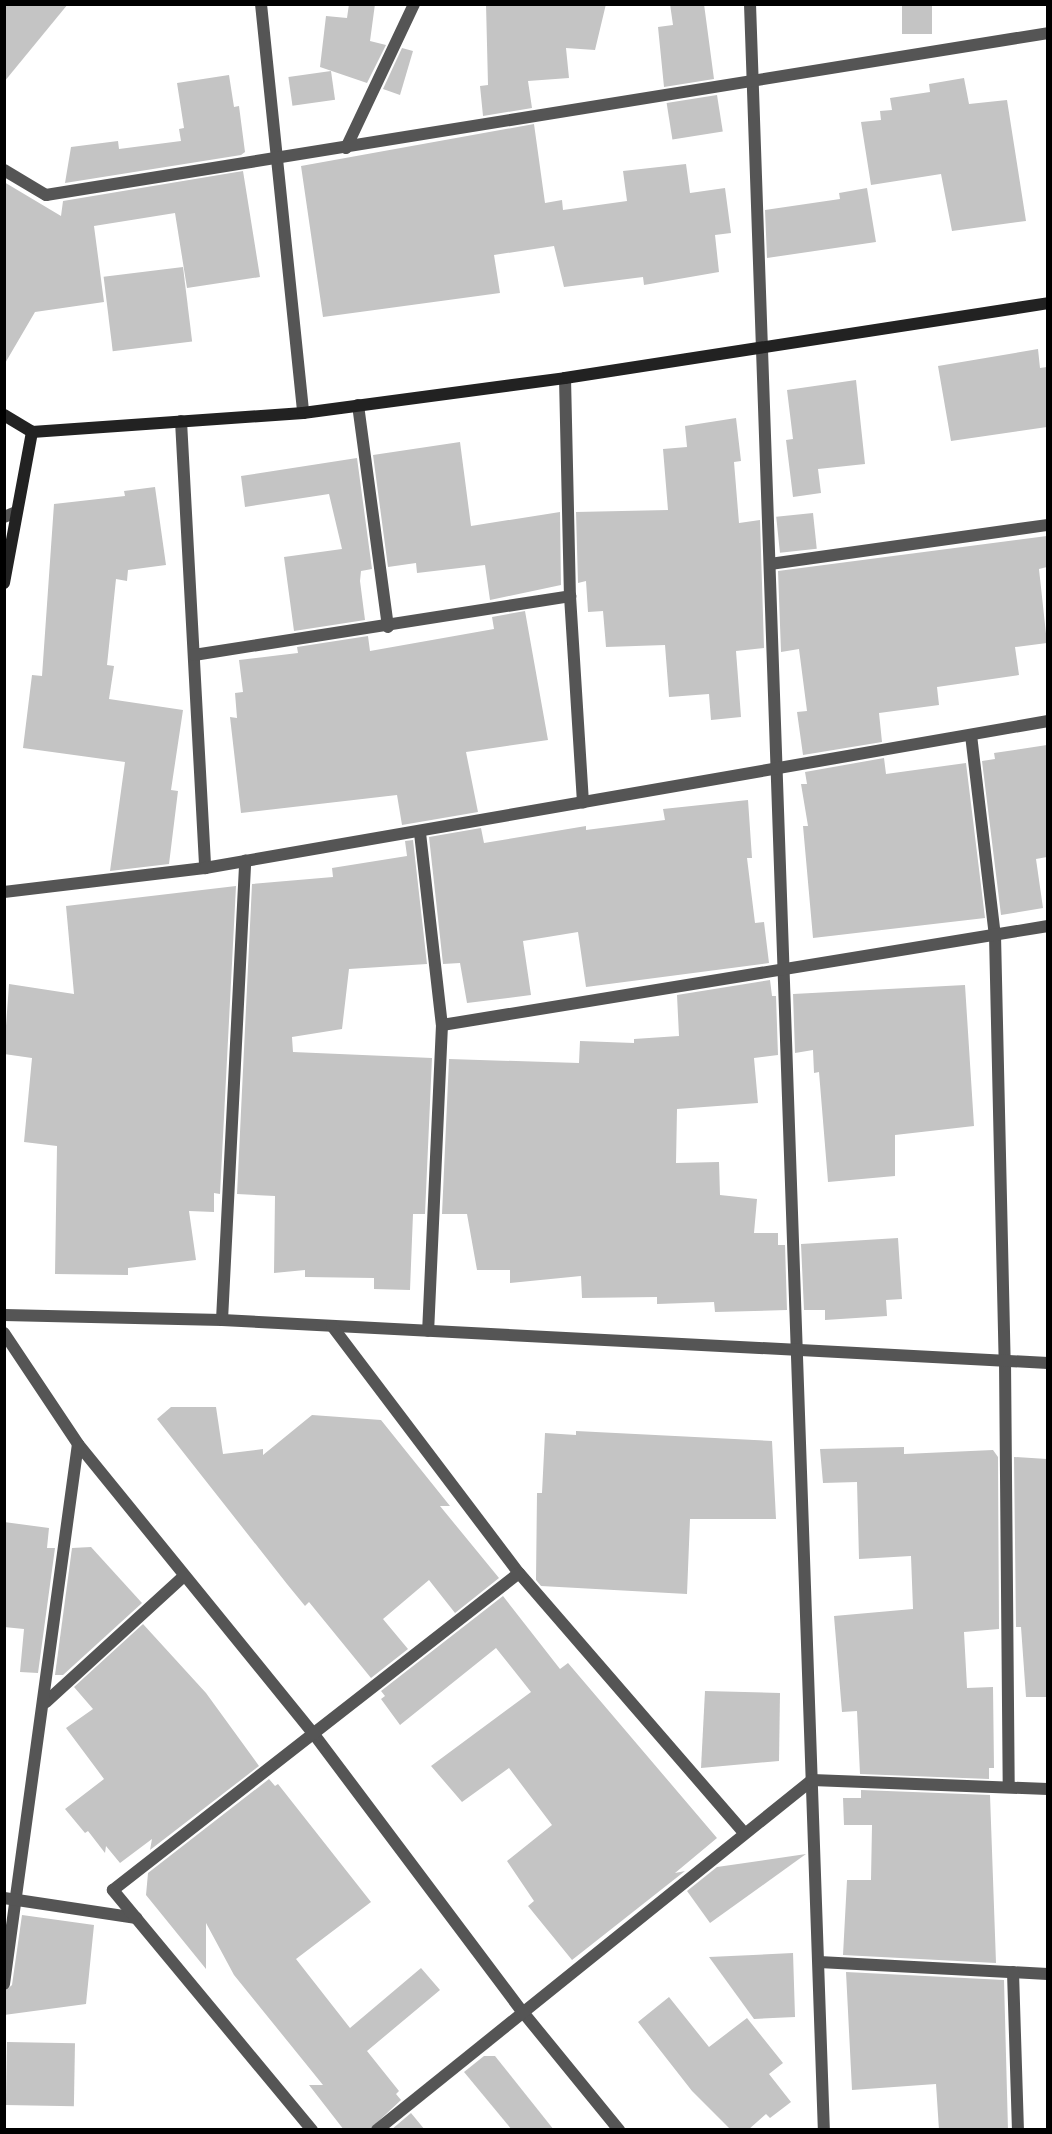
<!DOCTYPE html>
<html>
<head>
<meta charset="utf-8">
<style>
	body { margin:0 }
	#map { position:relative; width:1052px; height:2134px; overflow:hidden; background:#fff; font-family:"Varela Round",sans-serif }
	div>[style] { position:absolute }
	.building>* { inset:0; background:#c4c4c4; transform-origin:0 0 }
	.lane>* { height:12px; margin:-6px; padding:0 6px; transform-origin:6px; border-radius:6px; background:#555 }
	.street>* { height:12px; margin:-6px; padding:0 6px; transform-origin:6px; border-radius:6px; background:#555 }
	.secondary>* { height:12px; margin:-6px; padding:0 6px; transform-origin:6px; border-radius:6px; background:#222 }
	span { translate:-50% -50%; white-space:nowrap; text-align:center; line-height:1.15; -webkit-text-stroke:6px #fff; paint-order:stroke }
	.frame { position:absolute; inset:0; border:6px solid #000; pointer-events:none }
</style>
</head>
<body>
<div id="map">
	<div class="building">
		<div style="clip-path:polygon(4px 4px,68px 4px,4px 82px)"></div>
		<div style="clip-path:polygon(349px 4px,375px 4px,370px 41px,386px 45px,367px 83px,320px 67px,326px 16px,347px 18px)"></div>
		<div style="clip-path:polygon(486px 4px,606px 4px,595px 50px,566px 48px,569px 78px,528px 81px,532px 108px,483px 116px,480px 86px,488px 85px)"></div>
		<div style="clip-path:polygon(670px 4px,704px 4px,714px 79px,664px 87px,658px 27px,673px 25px)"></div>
		<div style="left:902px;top:4px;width:30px;height:30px"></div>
		<div style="clip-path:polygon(402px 48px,413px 51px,400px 95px,383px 89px)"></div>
		<div style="left:331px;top:71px;width:29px;height:43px;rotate:82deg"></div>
		<div style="clip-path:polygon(229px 75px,234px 107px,239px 106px,245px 152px,241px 155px,65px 183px,71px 147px,118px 141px,119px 149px,181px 141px,179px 129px,184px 128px,177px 83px)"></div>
		<div style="clip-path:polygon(964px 78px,969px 104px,1007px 100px,1026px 221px,952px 231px,941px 174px,871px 185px,861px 122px,881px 120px,880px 111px,892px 110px,890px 98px,930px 92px,929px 84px)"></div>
		<div style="left:717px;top:95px;width:37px;height:51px;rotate:81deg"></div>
		<div style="clip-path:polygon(534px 124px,545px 203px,562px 200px,563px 210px,627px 201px,623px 171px,686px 164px,690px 193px,725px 188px,731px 233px,715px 235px,719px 272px,644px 285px,643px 277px,564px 287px,554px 246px,494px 255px,500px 293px,323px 317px,301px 166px)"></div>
		<div style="clip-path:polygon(243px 171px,260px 277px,187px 288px,175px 213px,94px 226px,104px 302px,35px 312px,4px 365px,4px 182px,61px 216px,63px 201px)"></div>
		<div style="clip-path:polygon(867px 188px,876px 242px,767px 258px,765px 210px,840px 199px,839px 193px)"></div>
		<div style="left:183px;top:267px;width:75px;height:80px;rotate:83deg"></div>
		<div style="clip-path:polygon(1038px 349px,1040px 368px,1047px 367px,1047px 427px,951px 441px,938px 366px)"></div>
		<div style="clip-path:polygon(856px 380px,865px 464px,818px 469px,821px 493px,793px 497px,786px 440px,793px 439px,787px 390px)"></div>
		<div style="clip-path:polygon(736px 418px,741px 461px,734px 462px,739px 523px,760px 520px,764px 648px,736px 651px,741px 717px,711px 720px,709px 694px,669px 697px,665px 645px,606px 647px,603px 611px,588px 612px,586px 581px,578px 583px,576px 512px,668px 510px,663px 449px,687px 447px,685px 426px)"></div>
		<div style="clip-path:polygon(460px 442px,471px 526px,560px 512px,561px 585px,490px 600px,485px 565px,417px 573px,416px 563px,388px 567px,373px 455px)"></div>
		<div style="clip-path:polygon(357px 458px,372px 569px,361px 571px,360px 581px,365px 620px,294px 631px,284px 557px,342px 549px,329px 494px,245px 507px,241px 476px)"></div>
		<div style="clip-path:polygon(155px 487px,166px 565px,128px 570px,127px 581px,116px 579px,107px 665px,114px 666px,109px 699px,183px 710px,171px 790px,178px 791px,169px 864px,110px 871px,125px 762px,23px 748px,32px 675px,42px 676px,54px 504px,125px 496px,124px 491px)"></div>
		<div style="left:813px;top:513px;width:36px;height:37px;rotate:84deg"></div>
		<div style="clip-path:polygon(1047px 536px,1047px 567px,1039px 569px,1047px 643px,1015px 647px,1019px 675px,937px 687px,939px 705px,879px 713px,882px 742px,803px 755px,797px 712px,807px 711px,799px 649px,781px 652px,778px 571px)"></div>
		<div style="clip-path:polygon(525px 611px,548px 740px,466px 752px,478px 812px,402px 825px,397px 795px,241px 813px,230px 717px,237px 718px,235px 693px,243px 692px,239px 660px,298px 653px,297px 647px,368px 636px,370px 651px,494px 629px,492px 617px)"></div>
		<div style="clip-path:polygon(1047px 745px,1047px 857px,1036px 859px,1043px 908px,1001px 915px,982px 761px,995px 759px,994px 753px)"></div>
		<div style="clip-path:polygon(884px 758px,886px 774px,966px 763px,985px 918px,813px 938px,803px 826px,808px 826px,801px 784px,807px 784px,805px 772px)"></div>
		<div style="clip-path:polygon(748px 800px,752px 858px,747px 858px,755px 923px,764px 922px,769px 963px,586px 987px,578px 932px,523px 941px,531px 995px,467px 1003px,460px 963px,443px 964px,429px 837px,481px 828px,484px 843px,586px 826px,586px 830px,665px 820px,663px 809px)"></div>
		<div style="clip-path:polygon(413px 840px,427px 964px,349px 969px,342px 1029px,292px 1037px,293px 1052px,432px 1058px,425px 1214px,413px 1214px,410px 1290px,374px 1289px,374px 1278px,305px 1277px,305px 1270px,274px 1273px,275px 1196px,237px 1194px,252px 884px,333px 877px,332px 868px,407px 856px,405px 841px)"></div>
		<div style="clip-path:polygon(236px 886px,220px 1194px,214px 1193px,214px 1212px,189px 1211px,196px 1260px,128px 1268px,128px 1275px,55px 1274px,57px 1146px,24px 1142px,32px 1058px,4px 1054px,9px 984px,74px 994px,66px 906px)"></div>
		<div style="clip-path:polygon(770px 980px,772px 996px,776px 996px,778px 1055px,754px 1058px,758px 1103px,677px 1109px,676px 1163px,719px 1162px,720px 1195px,757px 1199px,754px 1233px,778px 1233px,778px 1245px,785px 1245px,787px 1310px,715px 1312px,714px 1302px,657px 1304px,657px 1297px,582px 1298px,581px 1276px,510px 1283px,510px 1270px,477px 1270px,467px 1214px,442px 1214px,449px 1059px,579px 1063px,580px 1041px,634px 1043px,634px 1039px,679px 1036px,677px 995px)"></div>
		<div style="clip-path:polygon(965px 985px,974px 1126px,895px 1135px,895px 1176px,828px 1182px,819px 1072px,814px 1073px,813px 1050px,795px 1053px,793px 994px)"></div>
		<div style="clip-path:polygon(898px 1238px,902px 1299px,886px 1300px,887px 1316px,825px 1320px,825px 1310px,804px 1310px,801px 1244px)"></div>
		<div style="clip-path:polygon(171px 1407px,216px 1407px,223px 1454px,263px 1449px,263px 1455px,312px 1415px,381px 1420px,450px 1506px,440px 1506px,499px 1578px,455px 1613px,429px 1580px,383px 1619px,408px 1649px,371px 1678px,309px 1602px,305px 1606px,287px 1584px,157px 1419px)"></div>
		<div style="clip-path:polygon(576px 1431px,772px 1441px,776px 1519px,690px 1519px,687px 1594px,541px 1586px,536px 1580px,537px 1493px,542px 1493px,545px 1433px,576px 1435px)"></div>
		<div style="clip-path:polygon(904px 1447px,904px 1454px,993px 1450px,998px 1457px,999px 1629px,964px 1632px,967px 1688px,993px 1687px,994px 1768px,989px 1768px,989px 1779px,860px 1774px,857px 1711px,842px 1712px,834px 1616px,913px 1609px,911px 1556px,859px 1559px,857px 1482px,823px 1483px,820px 1449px)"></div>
		<div style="clip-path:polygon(1014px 1457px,1047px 1459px,1047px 1697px,1026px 1697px,1021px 1627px,1016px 1627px)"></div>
		<div style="clip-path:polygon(4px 1522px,49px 1528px,47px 1548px,55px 1548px,38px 1673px,20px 1672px,24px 1629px,4px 1627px)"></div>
		<div style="clip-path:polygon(91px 1547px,142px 1603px,63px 1675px,55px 1675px,72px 1548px)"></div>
		<div style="clip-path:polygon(503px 1596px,560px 1669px,568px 1663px,717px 1838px,675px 1873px,685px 1871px,572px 1960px,528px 1906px,534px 1901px,507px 1861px,552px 1825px,509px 1768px,462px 1802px,431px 1766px,531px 1692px,496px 1648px,400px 1725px,381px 1699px,385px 1696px,381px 1691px)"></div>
		<div style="clip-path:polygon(143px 1624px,206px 1693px,259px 1766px,150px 1850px,152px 1839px,120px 1863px,106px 1846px,105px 1853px,88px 1831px,85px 1833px,65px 1809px,104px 1779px,66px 1728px,93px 1709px,74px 1687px)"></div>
		<div style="clip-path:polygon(705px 1691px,780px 1693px,779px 1761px,701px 1768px)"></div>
		<div style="clip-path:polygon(269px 1779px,275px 1786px,278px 1784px,371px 1902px,296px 1959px,350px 2028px,421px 1968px,440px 1990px,367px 2051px,399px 2091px,396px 2094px,401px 2100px,369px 2130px,344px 2130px,309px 2085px,323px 2085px,234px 1975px,206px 1923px,206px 1969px,146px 1895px,148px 1873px)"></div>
		<div style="clip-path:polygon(861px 1790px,990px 1795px,996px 1963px,843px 1955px,847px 1880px,871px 1880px,872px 1825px,844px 1825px,843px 1798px,861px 1798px)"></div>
		<div style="clip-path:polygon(806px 1854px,710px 1923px,687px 1891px,717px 1867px)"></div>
		<div style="clip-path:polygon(22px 1915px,94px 1925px,86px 2004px,4px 2015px,4px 1992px,12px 1985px)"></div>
		<div style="clip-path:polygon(793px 1953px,795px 2017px,754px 2019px,709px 1957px)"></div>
		<div style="clip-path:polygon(846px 1972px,1004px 1980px,1008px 2130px,939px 2130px,936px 2084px,852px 2090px)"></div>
		<div style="clip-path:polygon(669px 1997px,709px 2047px,747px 2018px,783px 2063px,769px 2074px,791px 2102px,770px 2118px,766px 2114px,748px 2130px,731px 2130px,692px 2091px,638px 2022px)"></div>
		<div style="left:7px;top:2042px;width:68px;height:63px;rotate:1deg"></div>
		<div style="clip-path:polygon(484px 2056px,495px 2056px,554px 2130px,512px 2130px,464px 2072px)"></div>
		<div style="clip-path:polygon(411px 2113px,425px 2130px,391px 2130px)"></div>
	</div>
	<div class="lane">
		<div style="left:46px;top:1702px;width:187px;rotate:-42.4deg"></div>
		<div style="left:4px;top:1984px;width:545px;rotate:-82.2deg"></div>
	</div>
	<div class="street">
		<div style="left:261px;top:4px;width:411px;rotate:84.1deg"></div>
		<div style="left:750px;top:4px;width:2127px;rotate:88.01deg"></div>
		<div style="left:346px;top:148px;width:159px;rotate:-64.7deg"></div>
		<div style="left:4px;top:170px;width:49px;rotate:30.8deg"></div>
		<div style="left:46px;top:195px;width:1015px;rotate:-9.18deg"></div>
		<div style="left:565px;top:378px;width:218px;rotate:88.7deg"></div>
		<div style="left:570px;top:596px;width:207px;rotate:86.4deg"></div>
		<div style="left:358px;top:405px;width:224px;rotate:82.3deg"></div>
		<div style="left:181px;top:421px;width:448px;rotate:86.9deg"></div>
		<div style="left:4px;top:517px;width:11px;rotate:-22deg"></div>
		<div style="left:770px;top:564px;width:281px;rotate:-8deg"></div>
		<div style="left:194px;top:655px;width:381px;rotate:-8.9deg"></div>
		<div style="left:971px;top:735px;width:201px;rotate:83.2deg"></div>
		<div style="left:995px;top:935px;width:426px;rotate:88.7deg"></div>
		<div style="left:1005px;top:1361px;width:426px;rotate:89.5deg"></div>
		<div style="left:420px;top:833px;width:193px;rotate:83.5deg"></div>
		<div style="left:442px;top:1025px;width:306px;rotate:92.6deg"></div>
		<div style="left:4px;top:892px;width:202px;rotate:-6.8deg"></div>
		<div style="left:205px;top:868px;width:856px;rotate:-9.89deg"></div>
		<div style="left:442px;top:1025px;width:614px;rotate:-9.28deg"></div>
		<div style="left:4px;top:1315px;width:218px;rotate:1.3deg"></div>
		<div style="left:222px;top:1320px;width:827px;rotate:2.98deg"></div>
		<div style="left:222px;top:1320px;width:460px;rotate:-87.1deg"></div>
		<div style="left:332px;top:1326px;width:310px;rotate:52.9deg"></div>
		<div style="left:519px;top:1573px;width:342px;rotate:49.1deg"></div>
		<div style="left:4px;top:1333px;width:133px;rotate:56.3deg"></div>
		<div style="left:78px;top:1444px;width:372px;rotate:50.9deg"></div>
		<div style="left:313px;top:1733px;width:348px;rotate:53.1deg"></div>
		<div style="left:522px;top:2011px;width:154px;rotate:50.8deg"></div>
		<div style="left:4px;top:1898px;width:134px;rotate:8.6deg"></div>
		<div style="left:819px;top:1962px;width:229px;rotate:3deg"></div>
		<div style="left:1013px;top:1972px;width:158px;rotate:88.2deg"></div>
		<div style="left:312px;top:2130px;width:312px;rotate:-129.7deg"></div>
		<div style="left:113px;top:1890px;width:515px;rotate:-37.98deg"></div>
		<div style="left:377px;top:2130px;width:558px;rotate:-38.82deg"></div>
		<div style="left:812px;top:1780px;width:236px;rotate:2.2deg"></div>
	</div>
	<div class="secondary">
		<div style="left:4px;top:415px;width:33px;rotate:31deg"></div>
		<div style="left:32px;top:432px;width:272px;rotate:-4deg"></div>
		<div style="left:303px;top:413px;width:264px;rotate:-7.6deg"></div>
		<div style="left:565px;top:378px;width:489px;rotate:-8.8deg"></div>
		<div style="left:4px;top:583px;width:154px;rotate:-79.5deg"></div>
	</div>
	<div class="frame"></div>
</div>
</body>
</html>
